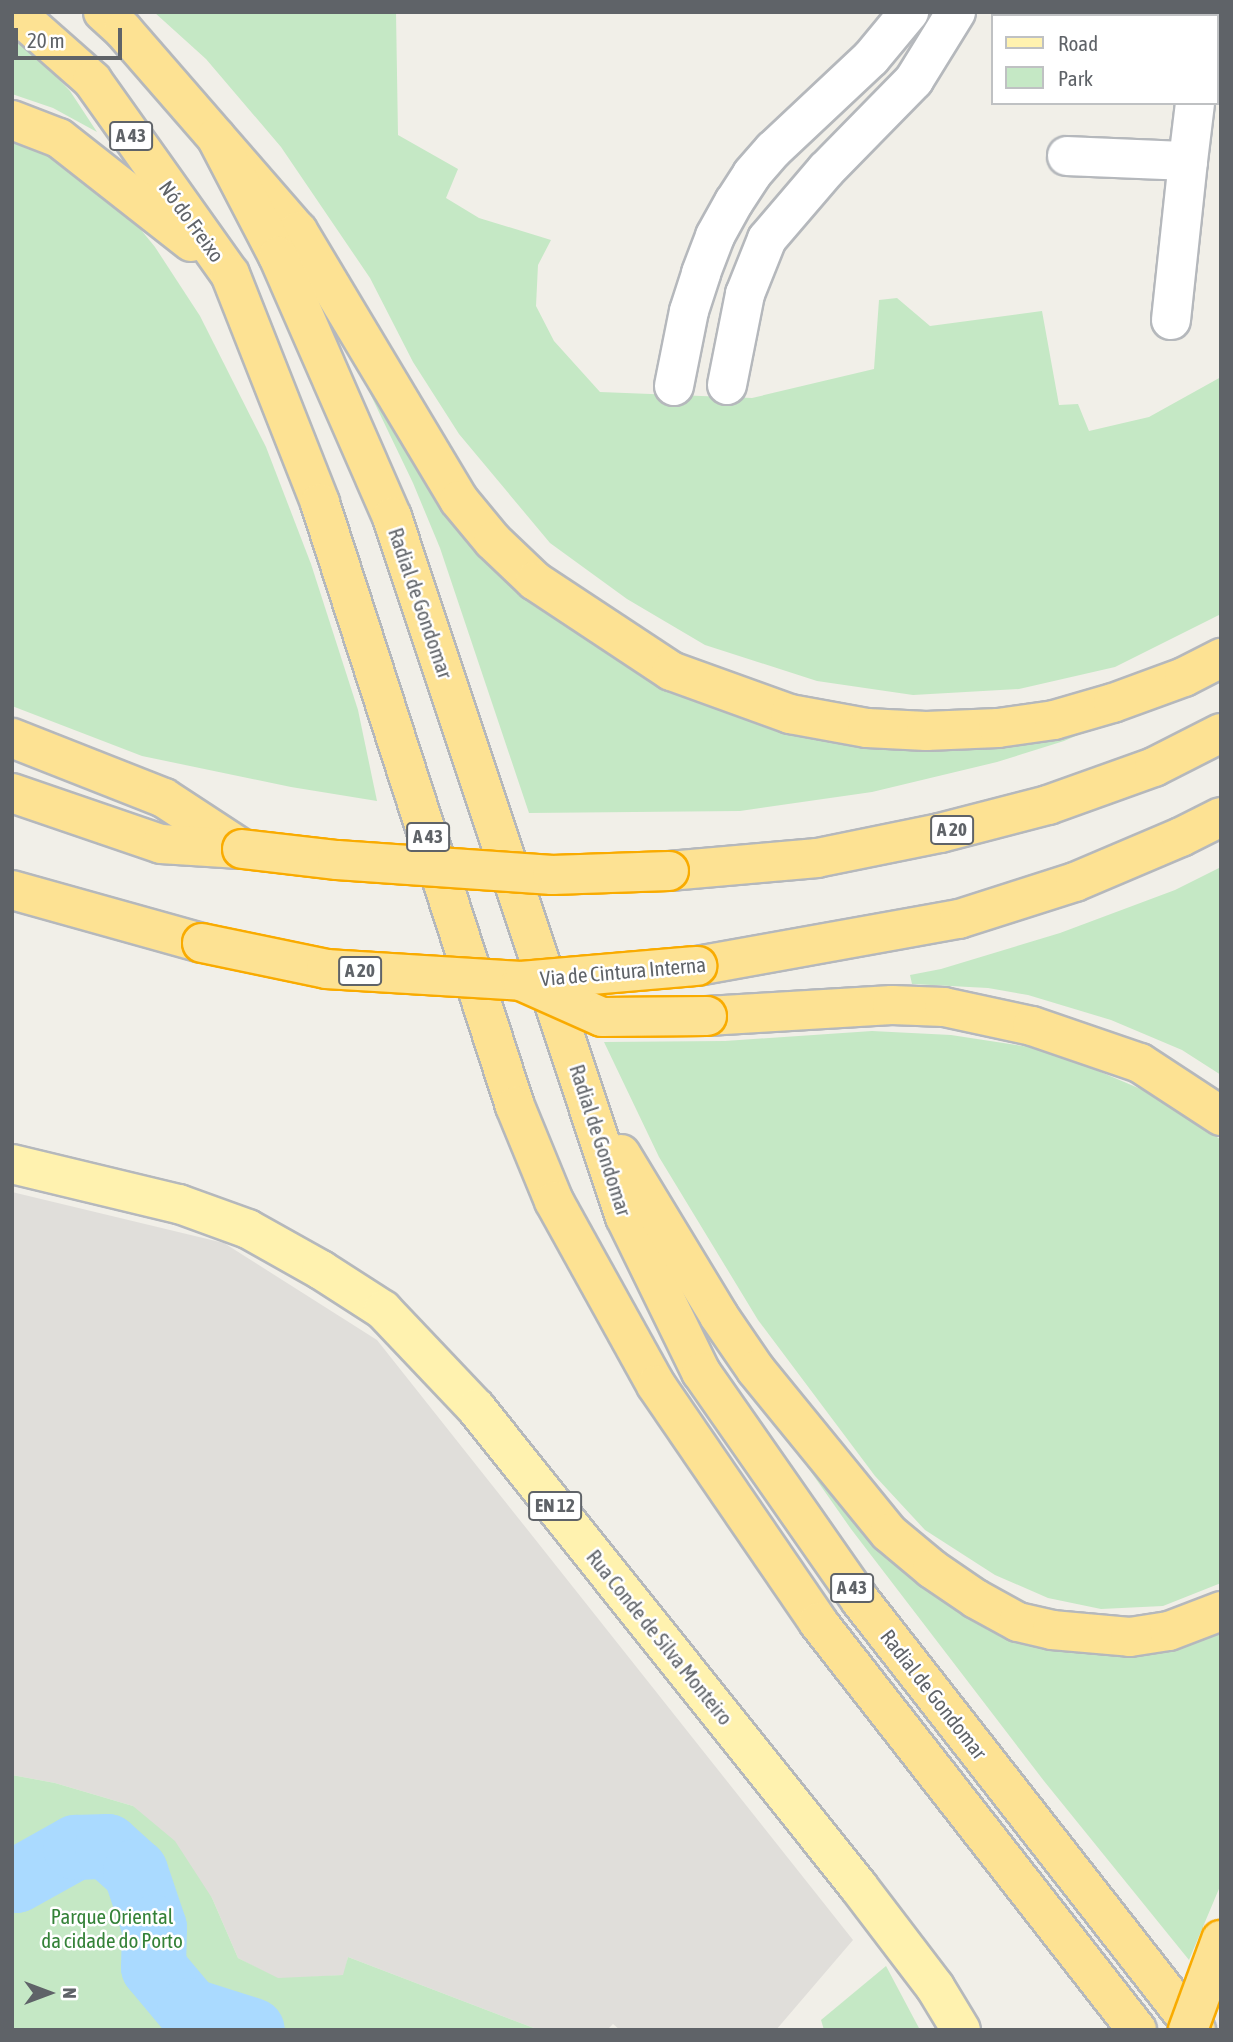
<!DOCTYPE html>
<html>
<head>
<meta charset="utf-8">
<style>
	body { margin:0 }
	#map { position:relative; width:1233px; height:2042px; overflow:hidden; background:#f1efe8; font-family:"Asap Condensed",sans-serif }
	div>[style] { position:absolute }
	.industrial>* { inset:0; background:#e0deda }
	.green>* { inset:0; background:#c5e8c5 }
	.river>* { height:65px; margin:-32.5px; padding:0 32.5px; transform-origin:32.5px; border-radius:32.5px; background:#aadaff }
	.roads { filter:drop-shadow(2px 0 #b5b8bc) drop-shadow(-2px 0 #b5b8bc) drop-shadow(0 2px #b5b8bc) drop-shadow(0 -2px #b5b8bc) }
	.minor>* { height:38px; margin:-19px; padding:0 19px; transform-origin:19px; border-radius:19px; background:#fff }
	.major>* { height:38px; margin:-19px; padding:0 19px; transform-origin:19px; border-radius:19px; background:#fff2af }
	.highway>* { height:38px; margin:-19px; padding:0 19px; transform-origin:19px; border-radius:19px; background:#fde293 }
	.bridges { filter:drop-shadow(2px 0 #f9ab00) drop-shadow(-2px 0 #f9ab00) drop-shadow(0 2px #f9ab00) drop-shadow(0 -2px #f9ab00) }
	.highway-bridge>* { height:38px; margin:-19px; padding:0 19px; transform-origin:19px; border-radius:19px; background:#fde293 }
	span { translate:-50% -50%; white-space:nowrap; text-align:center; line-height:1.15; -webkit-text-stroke:5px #fff; paint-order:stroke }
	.shield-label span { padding:2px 5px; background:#fff; border:2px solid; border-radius:5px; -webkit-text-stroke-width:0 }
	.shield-label { font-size:19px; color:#5f6368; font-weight:700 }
	.street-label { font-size:21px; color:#5f6368 }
	.park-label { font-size:21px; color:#348238 }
	.frame { position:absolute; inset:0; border:14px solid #5f6368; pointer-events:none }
	.legend { position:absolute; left:991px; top:14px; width:228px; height:91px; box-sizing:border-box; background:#fff; border:2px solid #bfc1c3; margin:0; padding:9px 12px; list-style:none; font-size:21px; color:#5f6368 }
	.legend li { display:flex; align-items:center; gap:14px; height:35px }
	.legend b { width:35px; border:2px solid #bfc1c3 }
	.north { position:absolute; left:14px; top:1958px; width:70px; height:70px; -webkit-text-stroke:5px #fff; paint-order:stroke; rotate:90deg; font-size:19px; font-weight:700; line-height:28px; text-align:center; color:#5f6368 }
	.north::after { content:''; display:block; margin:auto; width:24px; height:32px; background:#5f6368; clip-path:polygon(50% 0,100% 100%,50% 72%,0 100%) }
	.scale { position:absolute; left:14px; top:28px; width:108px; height:32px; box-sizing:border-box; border:4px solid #5f6368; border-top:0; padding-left:9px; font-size:21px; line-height:24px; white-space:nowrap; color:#5f6368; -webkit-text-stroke:5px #fff; paint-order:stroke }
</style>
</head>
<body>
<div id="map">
	<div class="industrial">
		<div style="clip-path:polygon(12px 1192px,224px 1243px,377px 1340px,853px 1940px,776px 2030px,620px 2030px,613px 2024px,607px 2030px,539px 2030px,348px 1957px,344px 1975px,278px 1979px,238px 1958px,212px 1898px,133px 1806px,55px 1783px,12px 1775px)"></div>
	</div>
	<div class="green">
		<div style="clip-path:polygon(154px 12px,396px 12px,398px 135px,458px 169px,446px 198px,479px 218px,551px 240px,538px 265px,536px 306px,554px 341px,600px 392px,752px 398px,874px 369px,879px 300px,897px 298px,930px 326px,1042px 311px,1059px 405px,1078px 404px,1089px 431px,1149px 417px,1221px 377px,1221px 614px,1115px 667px,1019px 689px,913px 695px,817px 681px,705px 645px,627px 599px,550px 543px,459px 434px,413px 362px,370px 278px,281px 147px,206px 59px)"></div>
		<div style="clip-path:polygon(12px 30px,70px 91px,97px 132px,53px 108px,12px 94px)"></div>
		<div style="clip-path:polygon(12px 138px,70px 166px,119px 203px,155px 247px,200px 316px,266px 447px,311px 564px,358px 710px,377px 801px,291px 787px,142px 756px,12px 706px)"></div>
		<div style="clip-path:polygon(340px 331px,466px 527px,775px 719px,1127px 714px,1064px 741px,997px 762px,872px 792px,740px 811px,529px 813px,440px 548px,413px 483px)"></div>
		<div style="clip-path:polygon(1221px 867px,1221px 1075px,1182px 1050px,1111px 1020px,1028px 995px,988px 988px,912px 984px,910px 975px,941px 969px,1060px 933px,1175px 890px)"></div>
		<div style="clip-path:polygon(872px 1031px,951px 1035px,1049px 1050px,1143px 1090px,1220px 1139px,1221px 1583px,1163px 1606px,1101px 1609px,1048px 1598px,995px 1575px,925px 1530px,875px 1476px,758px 1320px,659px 1157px,604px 1042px,725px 1041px)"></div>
		<div style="clip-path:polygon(776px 1422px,978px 1610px,1221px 1627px,1221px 1884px,1189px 1960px,1044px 1781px,851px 1529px)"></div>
		<div style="clip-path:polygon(12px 1775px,55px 1783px,133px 1806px,175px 1841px,212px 1898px,238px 1958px,278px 1978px,343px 1975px,348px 1957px,539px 2030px,12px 2030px)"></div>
		<div style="clip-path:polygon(886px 1966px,920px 2030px,824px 2030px,821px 2020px)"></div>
	</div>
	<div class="river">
		<div style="left:12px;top:1878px;width:4px;rotate:27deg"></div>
		<div style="left:16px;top:1880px;width:68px;rotate:-29.2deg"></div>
		<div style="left:75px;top:1847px;width:32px;rotate:-2deg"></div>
		<div style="left:107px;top:1846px;width:38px;rotate:42deg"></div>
		<div style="left:135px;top:1871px;width:59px;rotate:71.3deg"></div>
		<div style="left:154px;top:1927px;width:40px;rotate:91.4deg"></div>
		<div style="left:153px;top:1967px;width:56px;rotate:50.1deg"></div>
		<div style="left:189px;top:2010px;width:66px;rotate:17.6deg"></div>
	</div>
	<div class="roads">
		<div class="minor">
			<div style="left:1205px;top:16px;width:4px;rotate:-90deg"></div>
			<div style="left:1067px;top:156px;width:121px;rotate:2.4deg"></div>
			<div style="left:1188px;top:161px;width:160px;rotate:96.1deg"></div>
			<div style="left:1188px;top:161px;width:58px;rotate:-83.1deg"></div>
			<div style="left:727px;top:385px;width:93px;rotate:-78.8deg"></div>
			<div style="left:745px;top:294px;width:59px;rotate:-68.2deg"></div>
			<div style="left:767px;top:239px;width:91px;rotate:-49.5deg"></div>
			<div style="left:826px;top:170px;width:126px;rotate:-45.6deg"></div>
			<div style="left:914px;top:80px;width:80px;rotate:-58.3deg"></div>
			<div style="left:674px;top:386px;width:76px;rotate:-78.7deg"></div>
			<div style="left:689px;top:311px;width:40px;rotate:-72deg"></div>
			<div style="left:701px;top:273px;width:40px;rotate:-69deg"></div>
			<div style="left:715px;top:236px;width:39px;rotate:-61deg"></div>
			<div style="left:734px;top:202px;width:33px;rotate:-57deg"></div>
			<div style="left:752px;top:174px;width:32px;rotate:-49deg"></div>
			<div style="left:773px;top:150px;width:134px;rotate:-43.2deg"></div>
			<div style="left:871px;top:58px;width:60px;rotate:-50.4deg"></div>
		</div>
		<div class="major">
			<div style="left:12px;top:1164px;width:172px;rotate:13.5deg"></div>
			<div style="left:179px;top:1204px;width:73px;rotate:19.9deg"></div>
			<div style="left:248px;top:1229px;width:84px;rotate:29.3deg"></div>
			<div style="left:321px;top:1270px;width:74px;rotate:32.8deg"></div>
			<div style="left:383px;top:1310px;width:135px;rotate:46.5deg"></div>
			<div style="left:476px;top:1408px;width:612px;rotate:51.37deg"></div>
			<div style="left:858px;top:1886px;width:127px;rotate:52.7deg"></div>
			<div style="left:935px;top:1987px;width:50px;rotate:58.8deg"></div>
		</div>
		<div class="highway">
			<div style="left:15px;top:12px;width:103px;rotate:41.4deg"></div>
			<div style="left:92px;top:80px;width:238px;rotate:54.6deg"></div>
			<div style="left:230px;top:274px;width:246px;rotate:68.5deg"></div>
			<div style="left:320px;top:503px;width:634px;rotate:72.08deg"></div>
			<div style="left:515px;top:1106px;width:103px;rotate:67.7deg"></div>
			<div style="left:554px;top:1201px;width:210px;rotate:61deg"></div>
			<div style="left:656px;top:1385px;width:287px;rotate:55.6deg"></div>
			<div style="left:818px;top:1622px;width:518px;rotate:51.98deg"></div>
			<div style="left:103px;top:12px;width:27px;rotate:42deg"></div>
			<div style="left:123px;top:30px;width:267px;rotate:49deg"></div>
			<div style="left:298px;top:231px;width:313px;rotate:59.1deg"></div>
			<div style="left:459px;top:500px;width:53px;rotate:50.3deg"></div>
			<div style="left:493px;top:541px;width:58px;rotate:43.6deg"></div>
			<div style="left:535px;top:581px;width:163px;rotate:33.5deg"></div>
			<div style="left:671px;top:671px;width:127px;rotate:19.9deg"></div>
			<div style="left:790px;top:714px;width:78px;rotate:10.3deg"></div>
			<div style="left:867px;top:728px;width:59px;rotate:2.9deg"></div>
			<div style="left:926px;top:731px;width:72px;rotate:-2.4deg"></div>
			<div style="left:998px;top:728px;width:57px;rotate:-8.1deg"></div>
			<div style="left:1054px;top:720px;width:61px;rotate:-16.1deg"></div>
			<div style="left:1113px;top:703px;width:76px;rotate:-20.1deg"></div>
			<div style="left:1184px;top:677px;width:42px;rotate:-27.2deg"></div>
			<div style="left:12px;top:120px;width:50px;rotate:21deg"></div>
			<div style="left:59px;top:138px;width:168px;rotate:38.2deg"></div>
			<div style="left:216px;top:137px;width:134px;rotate:62.5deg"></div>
			<div style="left:278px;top:256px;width:285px;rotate:66.4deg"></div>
			<div style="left:392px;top:517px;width:738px;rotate:71.59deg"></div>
			<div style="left:625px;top:1217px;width:173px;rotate:63.9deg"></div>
			<div style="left:701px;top:1372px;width:278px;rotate:55.1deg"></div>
			<div style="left:860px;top:1600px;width:546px;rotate:52deg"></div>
			<div style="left:12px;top:738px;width:163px;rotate:21.5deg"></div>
			<div style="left:164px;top:798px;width:93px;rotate:33.2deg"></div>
			<div style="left:12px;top:793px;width:157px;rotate:18.9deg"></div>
			<div style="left:161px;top:844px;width:79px;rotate:3.6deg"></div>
			<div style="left:669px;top:871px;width:149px;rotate:-5deg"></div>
			<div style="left:817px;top:858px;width:126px;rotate:-11.5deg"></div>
			<div style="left:940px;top:833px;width:112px;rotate:-14.5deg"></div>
			<div style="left:1048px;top:805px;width:113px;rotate:-19.7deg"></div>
			<div style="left:1154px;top:767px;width:75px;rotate:-26.9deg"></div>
			<div style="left:12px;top:890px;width:197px;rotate:15.6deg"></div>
			<div style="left:697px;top:966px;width:266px;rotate:-10.2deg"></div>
			<div style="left:959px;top:919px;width:122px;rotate:-17.7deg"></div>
			<div style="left:1075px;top:882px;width:115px;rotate:-23deg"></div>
			<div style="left:1181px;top:837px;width:45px;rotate:-26.6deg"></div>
			<div style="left:707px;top:1016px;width:185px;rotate:-3.4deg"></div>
			<div style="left:892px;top:1005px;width:52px;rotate:2.2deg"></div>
			<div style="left:944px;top:1007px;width:90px;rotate:12.2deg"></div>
			<div style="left:1032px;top:1026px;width:114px;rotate:18.9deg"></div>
			<div style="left:1140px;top:1063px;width:97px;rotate:33.2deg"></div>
			<div style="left:621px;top:1154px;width:189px;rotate:58.8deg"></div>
			<div style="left:719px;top:1316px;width:65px;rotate:55.6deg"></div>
			<div style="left:756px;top:1370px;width:210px;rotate:50.8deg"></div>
			<div style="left:889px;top:1533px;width:56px;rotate:39.9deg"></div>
			<div style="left:932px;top:1569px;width:53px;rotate:34.3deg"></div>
			<div style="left:976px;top:1599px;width:48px;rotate:28.7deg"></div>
			<div style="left:1018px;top:1622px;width:35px;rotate:13deg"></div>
			<div style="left:1052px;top:1630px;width:78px;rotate:5.1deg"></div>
			<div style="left:1130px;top:1637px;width:39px;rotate:-9deg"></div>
			<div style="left:1169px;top:1631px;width:56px;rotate:-21deg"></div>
		</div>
	</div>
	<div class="bridges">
		<div class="highway-bridge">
			<div style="left:242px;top:849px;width:96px;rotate:6.6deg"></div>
			<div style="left:337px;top:860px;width:216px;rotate:4deg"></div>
			<div style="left:552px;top:875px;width:117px;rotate:-2deg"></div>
			<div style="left:202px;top:943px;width:127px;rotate:11.8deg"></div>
			<div style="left:326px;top:969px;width:195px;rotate:3.5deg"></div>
			<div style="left:521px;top:981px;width:177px;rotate:-4.9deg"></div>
			<div style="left:523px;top:982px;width:86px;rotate:23.9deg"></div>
			<div style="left:602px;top:1017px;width:105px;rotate:-0.5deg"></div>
			<div style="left:1188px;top:2030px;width:96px;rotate:-69.9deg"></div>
		</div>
	</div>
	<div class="shield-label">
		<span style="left:131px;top:136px">A 43</span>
		<span style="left:952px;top:830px">A 20</span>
		<span style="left:428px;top:837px">A 43</span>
		<span style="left:360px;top:971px">A 20</span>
		<span style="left:555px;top:1506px">EN 12</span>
		<span style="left:852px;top:1588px">A 43</span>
	</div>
	<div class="street-label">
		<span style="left:192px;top:221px;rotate:54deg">Nó do Freixo</span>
		<span style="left:421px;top:603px;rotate:71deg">Radial de Gondomar</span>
		<span style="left:623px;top:971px;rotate:-5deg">Via de Cintura Interna</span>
		<span style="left:601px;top:1140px;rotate:72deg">Radial de Gondomar</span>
		<span style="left:660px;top:1637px;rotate:51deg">Rua Conde de Silva Monteiro</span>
		<span style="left:934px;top:1694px;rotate:52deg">Radial de Gondomar</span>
	</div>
	<div class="park-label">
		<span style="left:112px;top:1928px">Parque Oriental<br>da cidade do Porto</span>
	</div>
	<div class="frame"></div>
	<ul class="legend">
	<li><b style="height:9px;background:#fff2af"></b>Road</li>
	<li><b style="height:19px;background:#c5e8c5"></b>Park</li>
	</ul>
	<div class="north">N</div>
	<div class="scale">20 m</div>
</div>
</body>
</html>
